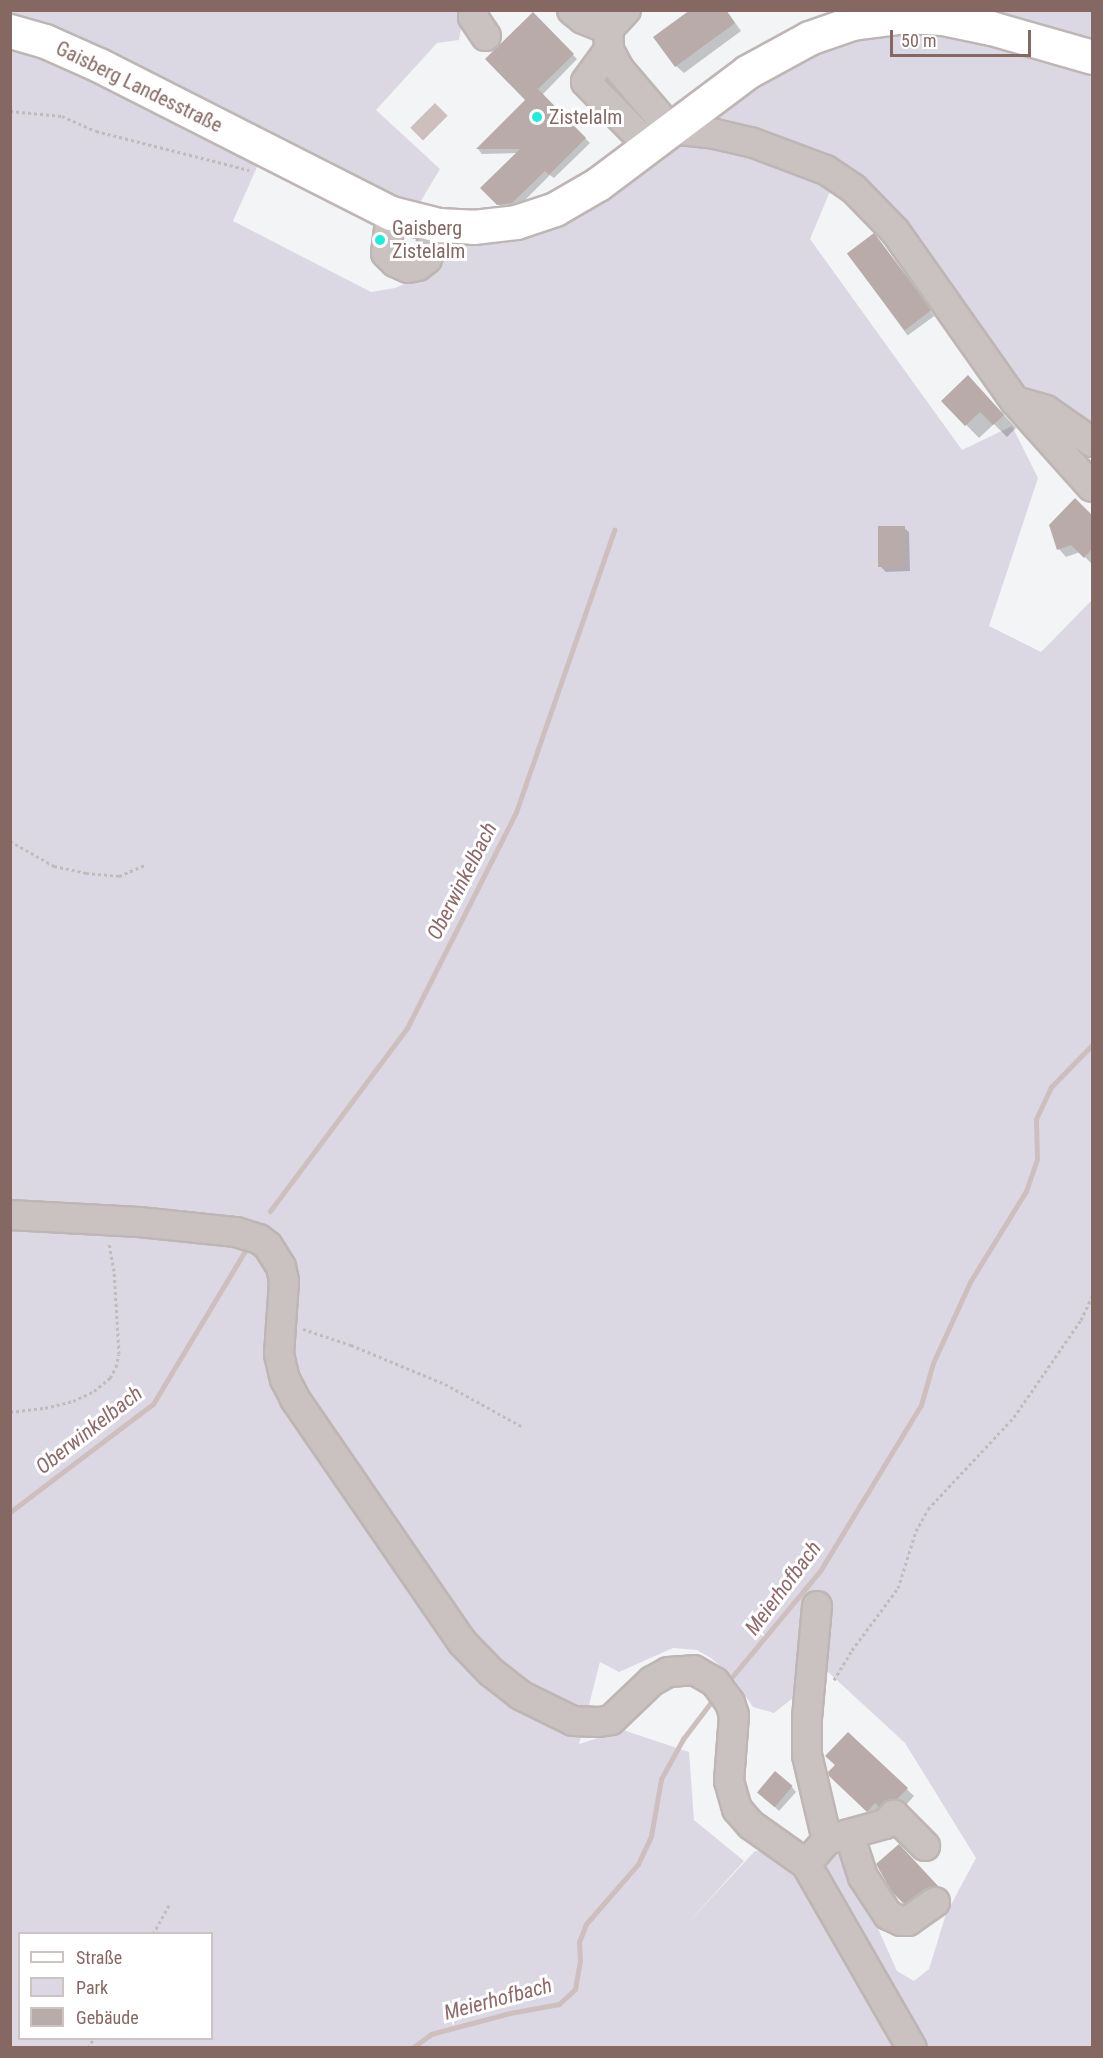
<!DOCTYPE html>
<html>
<head>
<meta charset="utf-8">
<style>
	body { margin:0 }
	#map { position:relative; width:1103px; height:2058px; overflow:hidden; background:#f3f4f6; font-family:"Roboto Condensed",sans-serif }
	div>[style] { position:absolute }
	.green>* { inset:0; background:#dbd8e3 }
	.water>* { inset:0; background:#cebfbf; transform-origin:0 0 }
	.shadow>* { inset:0; background:#0003; transform-origin:0 0 }
	.stream>* { height:5px; margin:-2.5px; padding:0 2.5px; transform-origin:2.5px; border-radius:2.5px; background:#cebfbf }
	.building>* { inset:0; background:#b8abaa; transform-origin:0 0 }
	.path>* { height:3px; margin-top:-1.5px; transform-origin:0; background:repeating-linear-gradient(90deg,#c1bcbb 0 3px,transparent 0 6px) }
	.roads { filter:drop-shadow(2px 0 #beb6b4) drop-shadow(-2px 0 #beb6b4) drop-shadow(0 2px #beb6b4) drop-shadow(0 -2px #beb6b4) }
	.minor>* { height:28px; margin:-14px; padding:0 14px; transform-origin:14px; border-radius:14px; background:#cac2c1 }
	.major>* { height:33px; margin:-16.5px; padding:0 16.5px; transform-origin:16.5px; border-radius:16.5px; background:#fff }
	.dots>* { width:16px; height:16px; translate:-50% -50%; box-sizing:border-box; border:3px solid #fff; border-radius:50% }
	span { translate:-50% -50%; white-space:nowrap; text-align:center; line-height:1.15; -webkit-text-stroke:6px #fff; paint-order:stroke }
	.street-label { font-size:20px; color:#866863 }
	.poi-label { font-size:20px; color:#866863 }
	.left { translate:0 -50%; text-align:left }
	.water-label { font-size:21px; color:#90696a; font-style:italic }
	.frame { position:absolute; inset:0; border:12px solid #866863; pointer-events:none }
	.legend { position:absolute; left:18px; top:1932px; width:195px; height:108px; box-sizing:border-box; background:#fff; border:2px solid #cfc3c1; margin:0; padding:8px 10px; list-style:none; font-size:18px; color:#866863 }
	.legend li { display:flex; align-items:center; gap:12px; height:30px }
	.legend b { width:30px; border:2px solid #cfc3c1 }
	.scale { position:absolute; left:890px; top:30px; width:141px; height:27px; box-sizing:border-box; border:3px solid #866863; border-top:0; padding-left:8px; font-size:18px; line-height:21px; white-space:nowrap; color:#866863; -webkit-text-stroke:4px #fff; paint-order:stroke }
</style>
</head>
<body>
<div id="map">
	<div class="green">
		<div style="clip-path:polygon(10px 11px,464px 11px,459px 40px,437px 43px,376px 110px,440px 169px,416px 209px,11px 18px)"></div>
		<div style="clip-path:polygon(980px 11px,1092px 11px,1092px 51px)"></div>
		<div style="clip-path:polygon(evenodd,918px 25px,1092px 66px,1092px 436px,1028px 396px,839px 170px,810px 239px,962px 450px,1012px 426px,1038px 478px,989px 626px,1041px 652px,1092px 600px,1092px 2047px,11px 2047px,11px 42px,257px 156px,257px 167px,233px 221px,371px 292px,395px 288px,427px 275px,445px 248px,467px 238px,502px 234px,806px 50px,918px 25px,673px 1648px,697px 1650px,711px 1658px,733px 1677px,753px 1707px,774px 1713px,827px 1671px,905px 1743px,976px 1858px,946px 1914px,929px 1969px,914px 1981px,897px 1971px,845px 1855px,755px 1851px,686px 1925px,744px 1861px,694px 1820px,689px 1752px,623px 1730px,579px 1744px,600px 1662px,619px 1672px,673px 1648px,918px 25px,20px 1934px,212px 1934px,212px 2038px,20px 2038px,20px 1934px)"></div>
	</div>
	<div class="water">
		<div style="left:435px;top:103px;width:18px;height:35px;rotate:45deg"></div>
	</div>
	<div class="shadow">
		<div style="clip-path:polygon(726px 10px,741px 31px,684px 73px,676px 66px)"></div>
		<div style="clip-path:polygon(533px 14px,577px 59px,542px 95px,590px 143px,554px 178px,550px 175px,517px 208px,503px 209px,482px 188px,518px 153px,482px 154px,478px 149px,528px 100px)"></div>
		<div style="left:879px;top:240px;width:94px;height:33px;rotate:54deg"></div>
		<div style="clip-path:polygon(981px 390px,1016px 428px,1007px 437px,994px 424px,979px 438px,943px 401px)"></div>
		<div style="clip-path:polygon(1075px 500px,1092px 517px,1092px 564px,1080px 552px,1066px 557px,1059px 549px)"></div>
		<div style="clip-path:polygon(904px 528px,909px 532px,910px 571px,886px 572px,881px 567px)"></div>
		<div style="clip-path:polygon(848px 1734px,914px 1796px,905px 1806px,875px 1818px,830px 1776px)"></div>
		<div style="clip-path:polygon(792px 1787px,796px 1792px,779px 1811px,759px 1792px)"></div>
		<div style="clip-path:polygon(899px 1846px,945px 1894px,912px 1910px,905px 1903px)"></div>
	</div>
	<div class="stream">
		<div style="left:270px;top:1211px;width:229px;rotate:-53.2deg"></div>
		<div style="left:407px;top:1028px;width:242px;rotate:-63.2deg"></div>
		<div style="left:516px;top:812px;width:299px;rotate:-70.8deg"></div>
		<div style="left:10px;top:1512px;width:179px;rotate:-37.1deg"></div>
		<div style="left:153px;top:1404px;width:184px;rotate:-59deg"></div>
		<div style="left:727px;top:1683px;width:146px;rotate:-50.3deg"></div>
		<div style="left:820px;top:1571px;width:194px;rotate:-58.7deg"></div>
		<div style="left:921px;top:1405px;width:44px;rotate:-74.1deg"></div>
		<div style="left:933px;top:1363px;width:89px;rotate:-65.4deg"></div>
		<div style="left:970px;top:1282px;width:107px;rotate:-58.4deg"></div>
		<div style="left:1026px;top:1191px;width:34px;rotate:-71deg"></div>
		<div style="left:1037px;top:1159px;width:40px;rotate:-91.4deg"></div>
		<div style="left:1036px;top:1119px;width:35px;rotate:-65deg"></div>
		<div style="left:1051px;top:1087px;width:59px;rotate:-45.7deg"></div>
		<div style="left:412px;top:2048px;width:24px;rotate:-36deg"></div>
		<div style="left:431px;top:2034px;width:82px;rotate:-14.9deg"></div>
		<div style="left:510px;top:2013px;width:50px;rotate:-10.4deg"></div>
		<div style="left:559px;top:2004px;width:22px;rotate:-43deg"></div>
		<div style="left:575px;top:1989px;width:29px;rotate:-80deg"></div>
		<div style="left:580px;top:1960px;width:18px;rotate:-93deg"></div>
		<div style="left:579px;top:1942px;width:19px;rotate:-69deg"></div>
		<div style="left:586px;top:1924px;width:79px;rotate:-49.1deg"></div>
		<div style="left:638px;top:1864px;width:31px;rotate:-65deg"></div>
		<div style="left:651px;top:1836px;width:58px;rotate:-80deg"></div>
		<div style="left:661px;top:1779px;width:46px;rotate:-61.2deg"></div>
		<div style="left:683px;top:1739px;width:53px;rotate:-52.7deg"></div>
	</div>
	<div class="building">
		<div style="clip-path:polygon(690px 10px,726px 10px,735px 23px,675px 67px,653px 37px)"></div>
		<div style="clip-path:polygon(533px 12px,574px 54px,538px 89px,586px 138px,549px 175px,545px 171px,512px 203px,497px 205px,480px 188px,520px 149px,476px 149px,525px 100px,485px 59px)"></div>
		<div style="left:874px;top:233px;width:96px;height:34px;rotate:53deg"></div>
		<div style="clip-path:polygon(968px 375px,1004px 415px,993px 425px,980px 412px,965px 426px,941px 401px)"></div>
		<div style="clip-path:polygon(1075px 498px,1092px 515px,1092px 549px,1084px 558px,1071px 545px,1057px 550px,1049px 525px)"></div>
		<div style="left:878px;top:526px;width:27px;height:41px"></div>
		<div style="clip-path:polygon(848px 1732px,908px 1788px,897px 1799px,889px 1799px,879px 1807px,875px 1803px,867px 1812px,829px 1776px,828px 1772px,835px 1765px,825px 1756px)"></div>
		<div style="left:775px;top:1771px;width:23px;height:28px;rotate:40deg"></div>
		<div style="clip-path:polygon(899px 1844px,939px 1887px,926px 1888px,904px 1904px,892px 1892px,876px 1864px)"></div>
	</div>
	<div class="path">
		<div style="left:10px;top:111px;width:52px;rotate:5.5deg"></div>
		<div style="left:62px;top:116px;width:37px;rotate:24deg"></div>
		<div style="left:96px;top:131px;width:158px;rotate:14.3deg"></div>
		<div style="left:10px;top:841px;width:51px;rotate:29.6deg"></div>
		<div style="left:54px;top:866px;width:33px;rotate:12deg"></div>
		<div style="left:86px;top:873px;width:33px;rotate:5deg"></div>
		<div style="left:119px;top:876px;width:28px;rotate:-23deg"></div>
		<div style="left:303px;top:1329px;width:51px;rotate:18.4deg"></div>
		<div style="left:351px;top:1345px;width:102px;rotate:22.5deg"></div>
		<div style="left:445px;top:1384px;width:89px;rotate:28.9deg"></div>
		<div style="left:10px;top:1412px;width:35px;rotate:-7deg"></div>
		<div style="left:45px;top:1408px;width:29px;rotate:-14deg"></div>
		<div style="left:73px;top:1401px;width:23px;rotate:-25deg"></div>
		<div style="left:94px;top:1391px;width:21px;rotate:-39deg"></div>
		<div style="left:110px;top:1378px;width:13px;rotate:-61deg"></div>
		<div style="left:116px;top:1367px;width:13px;rotate:-77deg"></div>
		<div style="left:119px;top:1354px;width:83px;rotate:-93.4deg"></div>
		<div style="left:114px;top:1271px;width:29px;rotate:-100deg"></div>
		<div style="left:834px;top:1680px;width:35px;rotate:-59deg"></div>
		<div style="left:852px;top:1650px;width:77px;rotate:-53.4deg"></div>
		<div style="left:898px;top:1588px;width:60px;rotate:-72.5deg"></div>
		<div style="left:916px;top:1531px;width:25px;rotate:-61deg"></div>
		<div style="left:928px;top:1509px;width:126px;rotate:-46.9deg"></div>
		<div style="left:1014px;top:1417px;width:118px;rotate:-55.4deg"></div>
		<div style="left:1081px;top:1320px;width:26px;rotate:-65deg"></div>
		<div style="left:153px;top:1934px;width:33px;rotate:-61deg"></div>
		<div style="left:88px;top:2048px;width:12px;rotate:-59deg"></div>
	</div>
	<div class="roads">
		<div class="minor">
			<div style="left:474px;top:10px;width:7px;rotate:98deg"></div>
			<div style="left:473px;top:17px;width:23px;rotate:56deg"></div>
			<div style="left:572px;top:10px;width:14px;rotate:39deg"></div>
			<div style="left:583px;top:19px;width:27px;rotate:22deg"></div>
			<div style="left:626px;top:10px;width:26px;rotate:133deg"></div>
			<div style="left:608px;top:29px;width:21px;rotate:87deg"></div>
			<div style="left:609px;top:50px;width:21px;rotate:62deg"></div>
			<div style="left:619px;top:69px;width:79px;rotate:49.6deg"></div>
			<div style="left:670px;top:129px;width:45px;rotate:6.3deg"></div>
			<div style="left:715px;top:134px;width:37px;rotate:13deg"></div>
			<div style="left:751px;top:142px;width:80px;rotate:20.5deg"></div>
			<div style="left:826px;top:170px;width:32px;rotate:34deg"></div>
			<div style="left:853px;top:188px;width:60px;rotate:45.7deg"></div>
			<div style="left:895px;top:231px;width:208px;rotate:54.8deg"></div>
			<div style="left:1015px;top:401px;width:32px;rotate:16deg"></div>
			<div style="left:1046px;top:410px;width:56px;rotate:34.8deg"></div>
			<div style="left:609px;top:50px;width:39px;rotate:126deg"></div>
			<div style="left:586px;top:82px;width:88px;rotate:45.5deg"></div>
			<div style="left:391px;top:213px;width:40px;rotate:97.1deg"></div>
			<div style="left:386px;top:253px;width:13px;rotate:45deg"></div>
			<div style="left:395px;top:262px;width:14px;rotate:25deg"></div>
			<div style="left:408px;top:268px;width:10px;rotate:-11deg"></div>
			<div style="left:418px;top:266px;width:11px;rotate:-38deg"></div>
			<div style="left:427px;top:259px;width:36px;rotate:-72deg"></div>
			<div style="left:1015px;top:401px;width:115px;rotate:48.2deg"></div>
			<div style="left:10px;top:1215px;width:129px;rotate:3.1deg"></div>
			<div style="left:139px;top:1222px;width:98px;rotate:5.9deg"></div>
			<div style="left:236px;top:1232px;width:24px;rotate:17deg"></div>
			<div style="left:259px;top:1239px;width:11px;rotate:38deg"></div>
			<div style="left:268px;top:1246px;width:25px;rotate:58deg"></div>
			<div style="left:281px;top:1267px;width:14px;rotate:78deg"></div>
			<div style="left:284px;top:1281px;width:73px;rotate:93.9deg"></div>
			<div style="left:279px;top:1354px;width:26px;rotate:77deg"></div>
			<div style="left:285px;top:1379px;width:22px;rotate:63deg"></div>
			<div style="left:295px;top:1399px;width:295px;rotate:55.5deg"></div>
			<div style="left:462px;top:1642px;width:42px;rotate:46deg"></div>
			<div style="left:491px;top:1672px;width:37px;rotate:38deg"></div>
			<div style="left:520px;top:1695px;width:59px;rotate:26.1deg"></div>
			<div style="left:573px;top:1721px;width:26px;rotate:2deg"></div>
			<div style="left:599px;top:1722px;width:12px;rotate:-9deg"></div>
			<div style="left:611px;top:1720px;width:57px;rotate:-43.6deg"></div>
			<div style="left:652px;top:1681px;width:18px;rotate:-29deg"></div>
			<div style="left:668px;top:1672px;width:26px;rotate:-4deg"></div>
			<div style="left:694px;top:1670px;width:24px;rotate:30deg"></div>
			<div style="left:715px;top:1682px;width:26px;rotate:54deg"></div>
			<div style="left:730px;top:1703px;width:13px;rotate:72deg"></div>
			<div style="left:734px;top:1715px;width:66px;rotate:94.3deg"></div>
			<div style="left:729px;top:1781px;width:29px;rotate:74deg"></div>
			<div style="left:737px;top:1809px;width:21px;rotate:49deg"></div>
			<div style="left:751px;top:1825px;width:67px;rotate:35.3deg"></div>
			<div style="left:806px;top:1864px;width:212px;rotate:60.1deg"></div>
			<div style="left:817px;top:1606px;width:112px;rotate:95.1deg"></div>
			<div style="left:807px;top:1718px;width:37px;rotate:90deg"></div>
			<div style="left:807px;top:1755px;width:87px;rotate:76.8deg"></div>
			<div style="left:849px;top:1834px;width:45px;rotate:72deg"></div>
			<div style="left:863px;top:1877px;width:45px;rotate:56.7deg"></div>
			<div style="left:888px;top:1915px;width:14px;rotate:25deg"></div>
			<div style="left:901px;top:1921px;width:7px"></div>
			<div style="left:908px;top:1921px;width:33px;rotate:-35deg"></div>
			<div style="left:815px;top:1854px;width:18px;rotate:-49deg"></div>
			<div style="left:827px;top:1840px;width:60px;rotate:-15.4deg"></div>
			<div style="left:885px;top:1824px;width:13px;rotate:-45deg"></div>
			<div style="left:894px;top:1815px;width:44px;rotate:45deg"></div>
		</div>
		<div class="major">
			<div style="left:10px;top:31px;width:36px;rotate:16deg"></div>
			<div style="left:45px;top:41px;width:59px;rotate:24deg"></div>
			<div style="left:99px;top:65px;width:327px;rotate:26.9deg"></div>
			<div style="left:391px;top:213px;width:49px;rotate:14.3deg"></div>
			<div style="left:438px;top:225px;width:35px;rotate:3deg"></div>
			<div style="left:473px;top:227px;width:43px;rotate:-6.6deg"></div>
			<div style="left:516px;top:222px;width:41px;rotate:-18.4deg"></div>
			<div style="left:555px;top:209px;width:50px;rotate:-30.2deg"></div>
			<div style="left:598px;top:184px;width:186px;rotate:-36.9deg"></div>
			<div style="left:747px;top:72px;width:71px;rotate:-28.7deg"></div>
			<div style="left:809px;top:38px;width:46px;rotate:-19.2deg"></div>
			<div style="left:852px;top:23px;width:53px;rotate:-7.5deg"></div>
			<div style="left:905px;top:16px;width:38px;rotate:3deg"></div>
			<div style="left:943px;top:18px;width:49px;rotate:11.8deg"></div>
			<div style="left:991px;top:28px;width:105px;rotate:16deg"></div>
		</div>
	</div>
	<div class="dots">
		<div style="left:537px;top:117px;background:#1ceddd"></div>
		<div style="left:380px;top:240px;background:#1ceddd"></div>
	</div>
	<div class="street-label">
		<span style="left:139px;top:87px;rotate:26deg">Gaisberg Landesstraße</span>
	</div>
	<div class="poi-label">
		<span class="left" style="left:549px;top:117px">Zistelalm</span>
		<span class="left" style="left:392px;top:240px">Gaisberg<br>Zistelalm</span>
	</div>
	<div class="water-label">
		<span style="left:462px;top:881px;rotate:-63deg">Oberwinkelbach</span>
		<span style="left:89px;top:1430px;rotate:-38deg">Oberwinkelbach</span>
		<span style="left:783px;top:1588px;rotate:-53deg">Meierhofbach</span>
		<span style="left:498px;top:1999px;rotate:-15deg">Meierhofbach</span>
	</div>
	<div class="frame"></div>
	<ul class="legend">
	<li><b style="height:8px;background:#fff"></b>Straße</li>
	<li><b style="height:16px;background:#dbd8e3"></b>Park</li>
	<li><b style="height:16px;background:#b8abaa"></b>Gebäude</li>
	</ul>
	<div class="scale">50 m</div>
</div>
</body>
</html>
